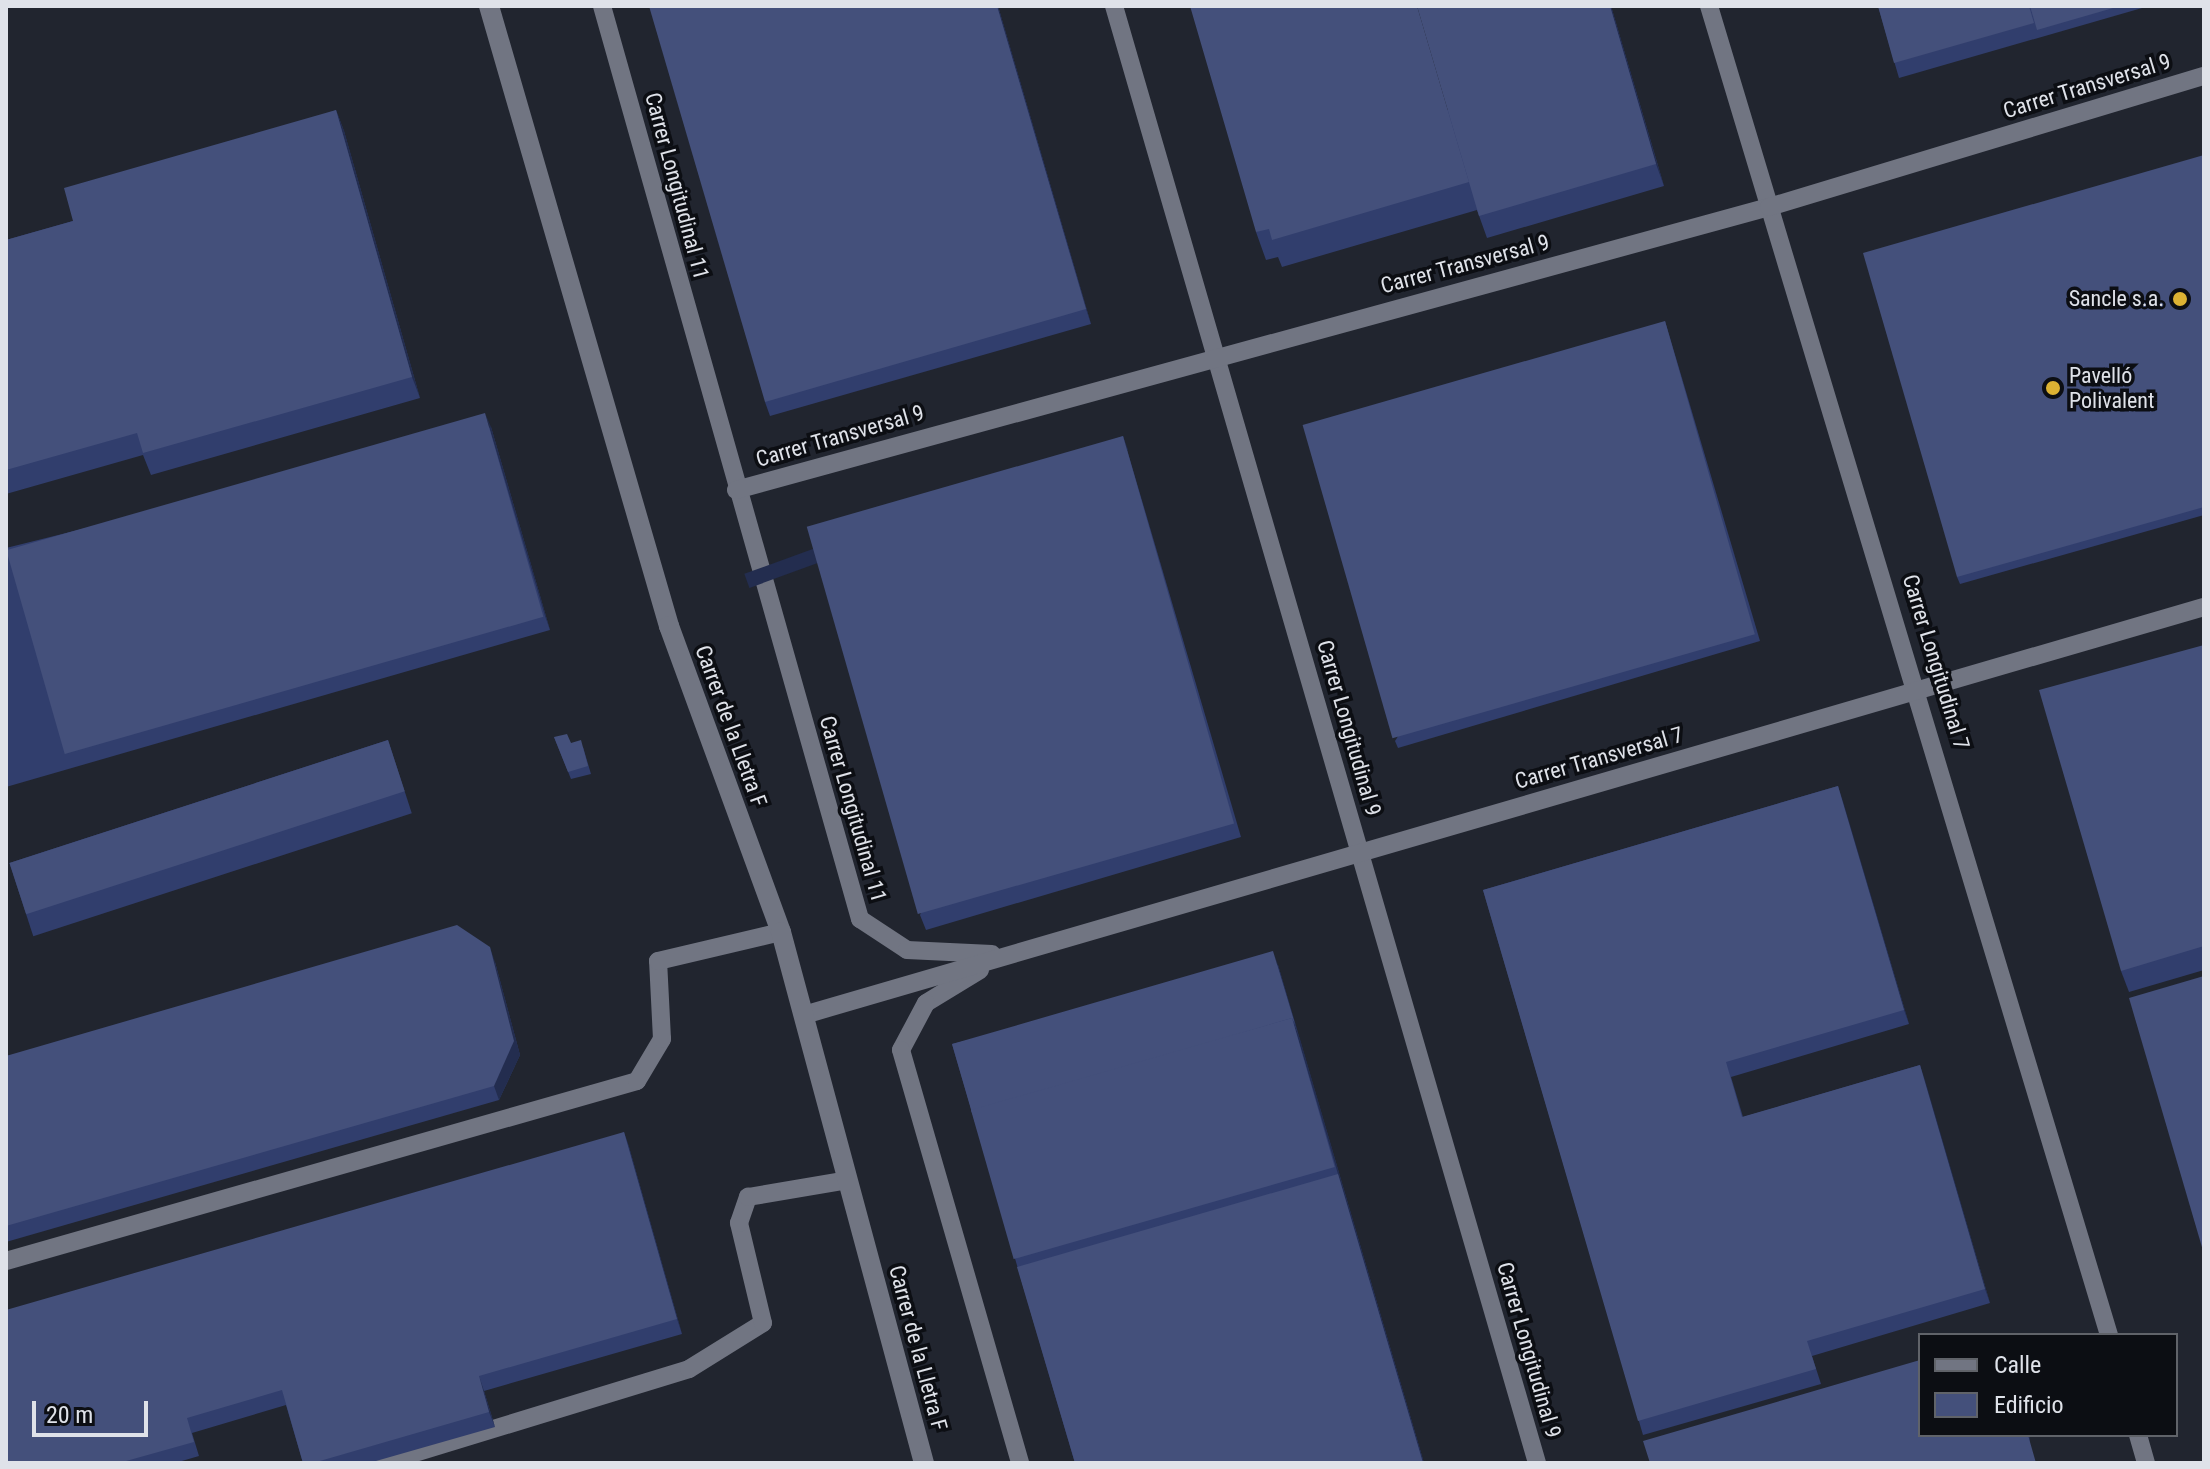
<!DOCTYPE html>
<html>
<head>
<meta charset="utf-8">
<style>
	body { margin:0 }
	#map { position:relative; width:2210px; height:1469px; overflow:hidden; background:#21252f; font-family:"Roboto Condensed",sans-serif }
	div>[style] { position:absolute }
	.lane>* { height:18px; margin:-9px; padding:0 9px; transform-origin:9px; border-radius:9px; background:#717582 }
	.street>* { height:20px; margin:-10px; padding:0 10px; transform-origin:10px; border-radius:10px; background:#717582 }
	.wall>* { inset:0; background:#313e6d; transform-origin:0 0 }
	.shaded-wall>* { inset:0; background:#232d4f; transform-origin:0 0 }
	.building>* { inset:0; background:#44507b; transform-origin:0 0 }
	.dots>* { width:22px; height:22px; translate:-50% -50%; box-sizing:border-box; border:4px solid #0c0e13; border-radius:50% }
	span { translate:-50% -50%; white-space:nowrap; text-align:center; line-height:1.15; -webkit-text-stroke:7px #0c0e13; paint-order:stroke }
	.street-label { font-size:22px; color:#dfe2e9 }
	.poi-label { font-size:22px; color:#dfe2e9 }
	.right { translate:-100% -50%; text-align:right }
	.left { translate:0 -50%; text-align:left }
	.frame { position:absolute; inset:0; border:8px solid #dfe2e9; pointer-events:none }
	.legend { position:absolute; left:1918px; top:1333px; width:260px; height:104px; box-sizing:border-box; background:#0c0e13; border:2px solid #606369; margin:0; padding:10px 14px; list-style:none; font-size:24px; color:#dfe2e9 }
	.legend li { display:flex; align-items:center; gap:16px; height:40px }
	.legend b { width:40px; border:2px solid #606369 }
	.scale { position:absolute; left:32px; top:1401px; width:116px; height:36px; box-sizing:border-box; border:4px solid #dfe2e9; border-top:0; padding-left:10px; font-size:24px; line-height:28px; white-space:nowrap; color:#dfe2e9; -webkit-text-stroke:6px #0c0e13; paint-order:stroke }
</style>
</head>
<body>
<div id="map">
	<div class="lane">
		<div style="left:602px;top:6px;width:949px;rotate:74.22deg"></div>
		<div style="left:860px;top:919px;width:56px;rotate:33.4deg"></div>
		<div style="left:907px;top:950px;width:85px;rotate:2.7deg"></div>
		<div style="left:1114px;top:6px;width:1517px;rotate:73.81deg"></div>
		<div style="left:1709px;top:6px;width:1388px;rotate:73.25deg"></div>
		<div style="left:736px;top:490px;width:1071px;rotate:-15.32deg"></div>
		<div style="left:1769px;top:207px;width:454px;rotate:-16.8deg"></div>
		<div style="left:980px;top:970px;width:63px;rotate:148.6deg"></div>
		<div style="left:926px;top:1003px;width:53px;rotate:118deg"></div>
		<div style="left:901px;top:1050px;width:430px;rotate:73.9deg"></div>
		<div style="left:804px;top:1015px;width:1458px;rotate:-16.25deg"></div>
		<div style="left:6px;top:1261px;width:656px;rotate:-15.92deg"></div>
		<div style="left:637px;top:1081px;width:49px;rotate:-59.2deg"></div>
		<div style="left:662px;top:1039px;width:78px;rotate:-92.9deg"></div>
		<div style="left:658px;top:961px;width:126px;rotate:-13.3deg"></div>
		<div style="left:2138px;top:1435px;width:29px;rotate:74deg"></div>
		<div style="left:382px;top:1463px;width:321px;rotate:-17deg"></div>
		<div style="left:689px;top:1369px;width:87px;rotate:-31.9deg"></div>
		<div style="left:763px;top:1323px;width:103px;rotate:-103.5deg"></div>
		<div style="left:739px;top:1223px;width:28px;rotate:-71deg"></div>
		<div style="left:748px;top:1197px;width:101px;rotate:-9.6deg"></div>
	</div>
	<div class="street">
		<div style="left:489px;top:6px;width:646px;rotate:73.81deg"></div>
		<div style="left:669px;top:626px;width:326px;rotate:69.9deg"></div>
		<div style="left:781px;top:932px;width:550px;rotate:74.93deg"></div>
	</div>
	<div class="wall">
		<div style="clip-path:polygon(998px 6px,1091px 324px,770px 416px,765px 402px)"></div>
		<div style="clip-path:polygon(1611px 6px,1664px 186px,1487px 238px,1477px 210px,1282px 267px,1278px 257px,1266px 260px,1256px 232px)"></div>
		<div style="clip-path:polygon(1878px 6px,2149px 6px,1899px 78px)"></div>
		<div style="clip-path:polygon(336px 110px,344px 131px,420px 398px,151px 475px,143px 455px,6px 494px,6px 240px,73px 221px)"></div>
		<div style="clip-path:polygon(2204px 155px,2204px 515px,1960px 584px,1957px 577px)"></div>
		<div style="clip-path:polygon(1665px 321px,1760px 641px,1398px 748px,1395px 741px)"></div>
		<div style="clip-path:polygon(491px 427px,550px 630px,6px 787px,6px 548px)"></div>
		<div style="clip-path:polygon(1123px 436px,1241px 837px,926px 930px,920px 915px)"></div>
		<div style="clip-path:polygon(2204px 645px,2204px 970px,2129px 992px,2121px 971px)"></div>
		<div style="clip-path:polygon(554px 737px,583px 747px,591px 774px,571px 779px)"></div>
		<div style="left:388px;top:740px;width:77px;height:398px;rotate:72deg"></div>
		<div style="clip-path:polygon(1838px 786px,1909px 1024px,1731px 1077px,1743px 1117px,1920px 1065px,1990px 1303px,1812px 1356px,1821px 1384px,1643px 1435px,1483px 890px)"></div>
		<div style="clip-path:polygon(495px 962px,520px 1055px,499px 1100px,6px 1242px,6px 1056px)"></div>
		<div style="clip-path:polygon(1278px 965px,1424px 1463px,1075px 1463px,952px 1044px)"></div>
		<div style="clip-path:polygon(624px 1132px,629px 1147px,682px 1334px,484px 1391px,495px 1427px,369px 1463px,303px 1463px,286px 1405px,192px 1433px,199px 1456px,175px 1463px,6px 1463px)"></div>
	</div>
	<div class="shaded-wall">
		<div style="clip-path:polygon(997px 6px,998px 6px,1091px 324px,1086px 309px)"></div>
		<div style="clip-path:polygon(1610px 6px,1611px 6px,1664px 186px,1656px 164px)"></div>
		<div style="clip-path:polygon(336px 110px,344px 131px,420px 398px,412px 377px)"></div>
		<div style="clip-path:polygon(485px 413px,491px 427px,550px 630px,545px 616px)"></div>
		<div style="left:1123px;top:436px;width:15px;height:403px;rotate:70deg"></div>
		<div style="clip-path:polygon(1838px 786px,1843px 801px,1909px 1024px,1904px 1010px)"></div>
		<div style="clip-path:polygon(490px 947px,495px 962px,520px 1055px,499px 1100px,494px 1086px)"></div>
		<div style="clip-path:polygon(1273px 951px,1278px 965px,1300px 1039px,1295px 1024px)"></div>
		<div style="clip-path:polygon(1292px 1018px,1300px 1039px,1424px 1463px,1423px 1463px)"></div>
		<div style="clip-path:polygon(1920px 1065px,1925px 1080px,1990px 1303px,1985px 1289px)"></div>
		<div style="clip-path:polygon(624px 1132px,629px 1147px,682px 1334px,677px 1319px)"></div>
		<div style="clip-path:polygon(479px 1376px,484px 1391px,495px 1427px,489px 1412px)"></div>
		<div style="left:2028px;top:1435px;width:2px;height:29px"></div>
	</div>
	<div class="building">
		<div style="clip-path:polygon(649px 6px,997px 6px,1086px 309px,765px 402px)"></div>
		<div style="clip-path:polygon(1190px 6px,1417px 6px,1469px 182px,1272px 240px,1269px 229px,1256px 232px)"></div>
		<div style="clip-path:polygon(1417px 6px,1610px 6px,1656px 164px,1479px 216px)"></div>
		<div style="clip-path:polygon(1878px 6px,2029px 6px,2034px 23px,1894px 63px)"></div>
		<div style="clip-path:polygon(2030px 6px,2120px 6px,2037px 30px)"></div>
		<div style="clip-path:polygon(336px 110px,412px 377px,143px 453px,137px 433px,6px 470px,6px 240px,73px 221px,64px 188px)"></div>
		<div style="clip-path:polygon(2204px 155px,2204px 507px,1957px 577px,1863px 253px)"></div>
		<div style="left:1665px;top:321px;width:326px;height:377px;rotate:74deg"></div>
		<div style="left:485px;top:413px;width:212px;height:498px;rotate:74deg"></div>
		<div style="left:1123px;top:436px;width:403px;height:329px;rotate:74deg"></div>
		<div style="clip-path:polygon(2204px 645px,2204px 946px,2121px 971px,2039px 690px)"></div>
		<div style="clip-path:polygon(567px 734px,571px 743px,581px 740px,588px 766px,568px 772px,554px 737px)"></div>
		<div style="left:388px;top:740px;width:54px;height:398px;rotate:72deg"></div>
		<div style="clip-path:polygon(1838px 786px,1904px 1010px,1726px 1062px,1742px 1117px,1920px 1065px,1985px 1289px,1807px 1341px,1816px 1369px,1638px 1421px,1483px 890px)"></div>
		<div style="clip-path:polygon(457px 925px,490px 947px,514px 1041px,494px 1086px,6px 1226px,6px 1056px)"></div>
		<div style="clip-path:polygon(1273px 951px,1295px 1024px,1292px 1018px,972px 1113px,952px 1044px)"></div>
		<div style="clip-path:polygon(2204px 976px,2204px 1254px,2129px 998px)"></div>
		<div style="left:1292px;top:1018px;width:155px;height:334px;rotate:74deg"></div>
		<div style="clip-path:polygon(624px 1132px,677px 1319px,479px 1376px,489px 1412px,313px 1463px,303px 1463px,282px 1390px,187px 1418px,194px 1442px,119px 1463px,6px 1463px,6px 1310px)"></div>
		<div style="clip-path:polygon(1338px 1174px,1423px 1463px,1075px 1463px,1017px 1267px)"></div>
		<div style="clip-path:polygon(1920px 1360px,1920px 1435px,2028px 1435px,2036px 1463px,1650px 1463px,1643px 1441px)"></div>
	</div>
	<div class="dots">
		<div style="left:2180px;top:299px;background:#dcb233"></div>
		<div style="left:2053px;top:388px;background:#dcb233"></div>
	</div>
	<div class="street-label">
		<span style="left:2087px;top:86px;rotate:-17deg">Carrer Transversal 9</span>
		<span style="left:677px;top:186px;rotate:75deg">Carrer Longitudinal 11</span>
		<span style="left:1465px;top:264px;rotate:-15deg">Carrer Transversal 9</span>
		<span style="left:840px;top:436px;rotate:-16deg">Carrer Transversal 9</span>
		<span style="left:1936px;top:662px;rotate:73deg">Carrer Longitudinal 7</span>
		<span style="left:731px;top:726px;rotate:70deg">Carrer de la Lletra F</span>
		<span style="left:1349px;top:728px;rotate:74deg">Carrer Longitudinal 9</span>
		<span style="left:1599px;top:758px;rotate:-16deg">Carrer Transversal 7</span>
		<span style="left:853px;top:809px;rotate:74deg">Carrer Longitudinal 11</span>
		<span style="left:918px;top:1348px;rotate:75deg">Carrer de la Lletra F</span>
		<span style="left:1529px;top:1350px;rotate:74deg">Carrer Longitudinal 9</span>
	</div>
	<div class="poi-label">
		<span class="right" style="left:2164px;top:299px">Sancle s.a.</span>
		<span class="left" style="left:2069px;top:388px">Pavelló<br>Polivalent</span>
	</div>
	<div class="frame"></div>
	<ul class="legend">
	<li><b style="height:10px;background:#717582"></b>Calle</li>
	<li><b style="height:22px;background:#44507b"></b>Edificio</li>
	</ul>
	<div class="scale">20 m</div>
</div>
</body>
</html>
